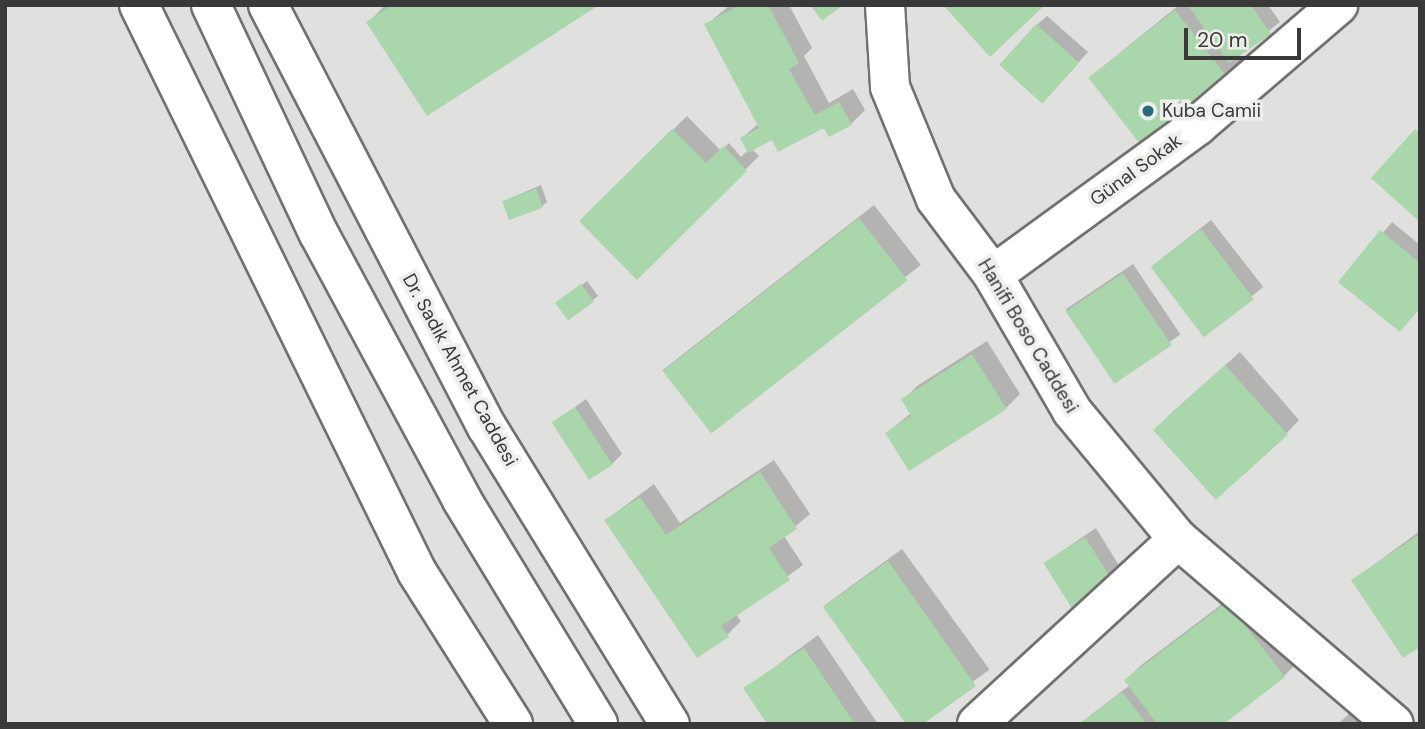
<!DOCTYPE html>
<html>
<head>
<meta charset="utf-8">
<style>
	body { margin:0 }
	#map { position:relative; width:1425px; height:729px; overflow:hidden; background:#e0e1de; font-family:"DM Sans",sans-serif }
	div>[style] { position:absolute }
	.shadow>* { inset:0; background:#0003; transform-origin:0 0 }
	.building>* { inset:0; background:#a9d6ab; transform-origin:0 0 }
	.roads { filter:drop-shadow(2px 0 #71726f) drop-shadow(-2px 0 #71726f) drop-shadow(0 2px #71726f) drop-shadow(0 -2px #71726f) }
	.street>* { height:38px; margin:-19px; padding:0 19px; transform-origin:19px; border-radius:19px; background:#fff }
	.secondary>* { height:38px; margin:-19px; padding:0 19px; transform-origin:19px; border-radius:19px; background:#fff }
	.dots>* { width:19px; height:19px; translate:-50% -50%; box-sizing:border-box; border:4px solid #edefeb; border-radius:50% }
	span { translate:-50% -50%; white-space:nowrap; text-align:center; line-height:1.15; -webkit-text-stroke:7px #edefeb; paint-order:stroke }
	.poi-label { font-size:19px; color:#383938 }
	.left { translate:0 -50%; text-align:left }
	.street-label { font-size:19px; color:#383938 }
	.frame { position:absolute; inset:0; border:7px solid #383938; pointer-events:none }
	.scale { position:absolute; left:1184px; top:28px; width:117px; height:32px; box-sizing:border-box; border:4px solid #383938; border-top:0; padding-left:9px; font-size:21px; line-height:24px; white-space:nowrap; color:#383938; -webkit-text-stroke:5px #edefeb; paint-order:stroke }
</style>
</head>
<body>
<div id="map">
	<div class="shadow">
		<div style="clip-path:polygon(385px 5px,596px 5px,369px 22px)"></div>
		<div style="clip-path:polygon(730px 5px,789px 5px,812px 48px,804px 56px,829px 103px,853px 89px,865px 110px,851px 124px,772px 138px,752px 149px,759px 156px,637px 278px,581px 221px,687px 116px,721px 151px,729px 143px,741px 157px,748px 150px,742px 138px,759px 123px,706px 25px)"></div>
		<div style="clip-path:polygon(1179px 5px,1268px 5px,1280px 22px,1239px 54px,1242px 59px,1226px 75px,1090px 77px)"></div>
		<div style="clip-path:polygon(1047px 16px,1088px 52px,1053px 91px,1037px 25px)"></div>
		<div style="clip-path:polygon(541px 185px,547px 202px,542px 206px,504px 201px)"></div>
		<div style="left:874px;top:205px;width:76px;height:268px;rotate:52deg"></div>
		<div style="left:1211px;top:220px;width:85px;height:75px;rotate:52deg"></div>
		<div style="clip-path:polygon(1392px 222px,1420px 245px,1420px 308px,1341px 282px)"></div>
		<div style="left:1133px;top:264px;width:85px;height:81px;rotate:56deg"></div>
		<div style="clip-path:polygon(587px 281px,598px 296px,570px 319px,563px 300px)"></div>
		<div style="clip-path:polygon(987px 341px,1020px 394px,1006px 408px,887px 433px,911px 413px,903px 400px,917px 386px)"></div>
		<div style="clip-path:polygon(1240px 352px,1299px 420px,1286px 434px,1168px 416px)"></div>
		<div style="clip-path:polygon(586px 399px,622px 454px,612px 464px,554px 423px)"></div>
		<div style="clip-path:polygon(774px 460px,810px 514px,784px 536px,803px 565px,736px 614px,741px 621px,727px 635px,606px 520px,654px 484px,680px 523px)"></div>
		<div style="clip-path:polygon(1096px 528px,1126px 577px,1116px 587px,1046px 562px)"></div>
		<div style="clip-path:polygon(1420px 531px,1420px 645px,1353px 580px)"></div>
		<div style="left:902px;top:549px;width:149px;height:96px;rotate:54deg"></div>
		<div style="clip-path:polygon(1242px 589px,1298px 662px,1284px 676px,1221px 724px,1079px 724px,1130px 685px,1126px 680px,1140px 666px)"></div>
		<div style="clip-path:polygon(818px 635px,878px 724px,770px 724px,745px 689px)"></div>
		<div style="clip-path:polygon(1360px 704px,1377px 724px,1338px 724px)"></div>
	</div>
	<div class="building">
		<div style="clip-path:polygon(392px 5px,599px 5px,427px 116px,366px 22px)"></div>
		<div style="clip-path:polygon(740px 5px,768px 5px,799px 63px,789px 69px,815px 115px,839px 102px,852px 125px,829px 137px,824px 128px,778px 152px,772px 140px,748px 153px,740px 138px,759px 128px,704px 24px)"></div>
		<div style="clip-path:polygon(810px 5px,843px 5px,822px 21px)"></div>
		<div style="clip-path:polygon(943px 5px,1045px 5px,990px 57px)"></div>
		<div style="clip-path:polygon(1188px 5px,1251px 5px,1271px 34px,1229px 63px)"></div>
		<div style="left:1175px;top:10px;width:85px;height:110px;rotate:52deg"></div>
		<div style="left:1036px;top:24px;width:58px;height:55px;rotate:42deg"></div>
		<div style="clip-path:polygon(672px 129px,706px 163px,724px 146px,747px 171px,637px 280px,579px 221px)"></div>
		<div style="clip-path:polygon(1415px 129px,1420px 133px,1420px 222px,1371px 178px)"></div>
		<div style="left:536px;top:189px;width:20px;height:36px;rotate:70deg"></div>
		<div style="left:859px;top:218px;width:79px;height:249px;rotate:52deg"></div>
		<div style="left:1201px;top:229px;width:88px;height:63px;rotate:53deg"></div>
		<div style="clip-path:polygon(1380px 230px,1420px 263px,1420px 308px,1400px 332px,1338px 282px)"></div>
		<div style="left:1123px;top:273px;width:87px;height:69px;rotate:56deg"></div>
		<div style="left:581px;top:284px;width:22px;height:32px;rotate:54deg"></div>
		<div style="clip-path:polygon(972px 354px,1007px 409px,909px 471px,885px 433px,911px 416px,901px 399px)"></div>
		<div style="left:1225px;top:365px;width:94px;height:97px;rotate:48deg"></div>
		<div style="left:575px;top:407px;width:69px;height:28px;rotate:57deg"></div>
		<div style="clip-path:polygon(760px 472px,797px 529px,769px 548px,790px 580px,721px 626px,729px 637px,697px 658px,604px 520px,640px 497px,666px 535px)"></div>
		<div style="clip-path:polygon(1420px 534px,1420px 647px,1403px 658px,1351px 580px)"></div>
		<div style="left:1085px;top:537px;width:60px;height:49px;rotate:58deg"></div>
		<div style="clip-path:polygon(888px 561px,976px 686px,923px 724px,906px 724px,823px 607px)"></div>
		<div style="clip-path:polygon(1227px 602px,1285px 677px,1224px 724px,1157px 724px,1124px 680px)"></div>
		<div style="clip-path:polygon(804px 648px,855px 724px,767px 724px,743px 688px)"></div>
		<div style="clip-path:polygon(1122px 692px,1147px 724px,1079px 724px)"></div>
	</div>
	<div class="roads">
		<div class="street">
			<div style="left:139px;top:5px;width:631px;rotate:63.88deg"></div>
			<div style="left:417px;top:572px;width:180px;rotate:57.7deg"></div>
			<div style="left:885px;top:5px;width:82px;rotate:86.5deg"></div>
			<div style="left:890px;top:87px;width:121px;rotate:67.7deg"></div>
			<div style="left:936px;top:199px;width:95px;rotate:53.1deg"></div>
			<div style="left:993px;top:275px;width:157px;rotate:59.8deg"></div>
			<div style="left:1072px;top:411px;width:166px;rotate:50.4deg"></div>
			<div style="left:1178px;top:539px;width:284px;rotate:40.6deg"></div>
			<div style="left:993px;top:275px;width:253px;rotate:-36.1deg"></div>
			<div style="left:1197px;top:126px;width:186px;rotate:-40.6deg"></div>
			<div style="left:977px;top:724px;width:273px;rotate:-42.6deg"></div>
		</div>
		<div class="secondary">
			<div style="left:211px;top:5px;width:253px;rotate:64.8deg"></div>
			<div style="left:319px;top:234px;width:302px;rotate:61.7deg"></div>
			<div style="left:462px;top:500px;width:262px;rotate:58.7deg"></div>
			<div style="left:268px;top:5px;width:475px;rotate:62.6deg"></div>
			<div style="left:487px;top:427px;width:349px;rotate:58.4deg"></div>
		</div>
	</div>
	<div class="dots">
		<div style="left:1148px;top:111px;background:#2a697e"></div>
	</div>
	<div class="poi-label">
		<span class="left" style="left:1162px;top:111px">Kuba Camii</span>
	</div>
	<div class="street-label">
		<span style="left:1136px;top:170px;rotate:-36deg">Günal Sokak</span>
		<span style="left:1028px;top:336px;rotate:59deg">Hanifi Boso Caddesi</span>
		<span style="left:460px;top:370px;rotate:61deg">Dr. Sadık Ahmet Caddesi</span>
	</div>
	<div class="frame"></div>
	<div class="scale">20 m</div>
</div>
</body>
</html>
